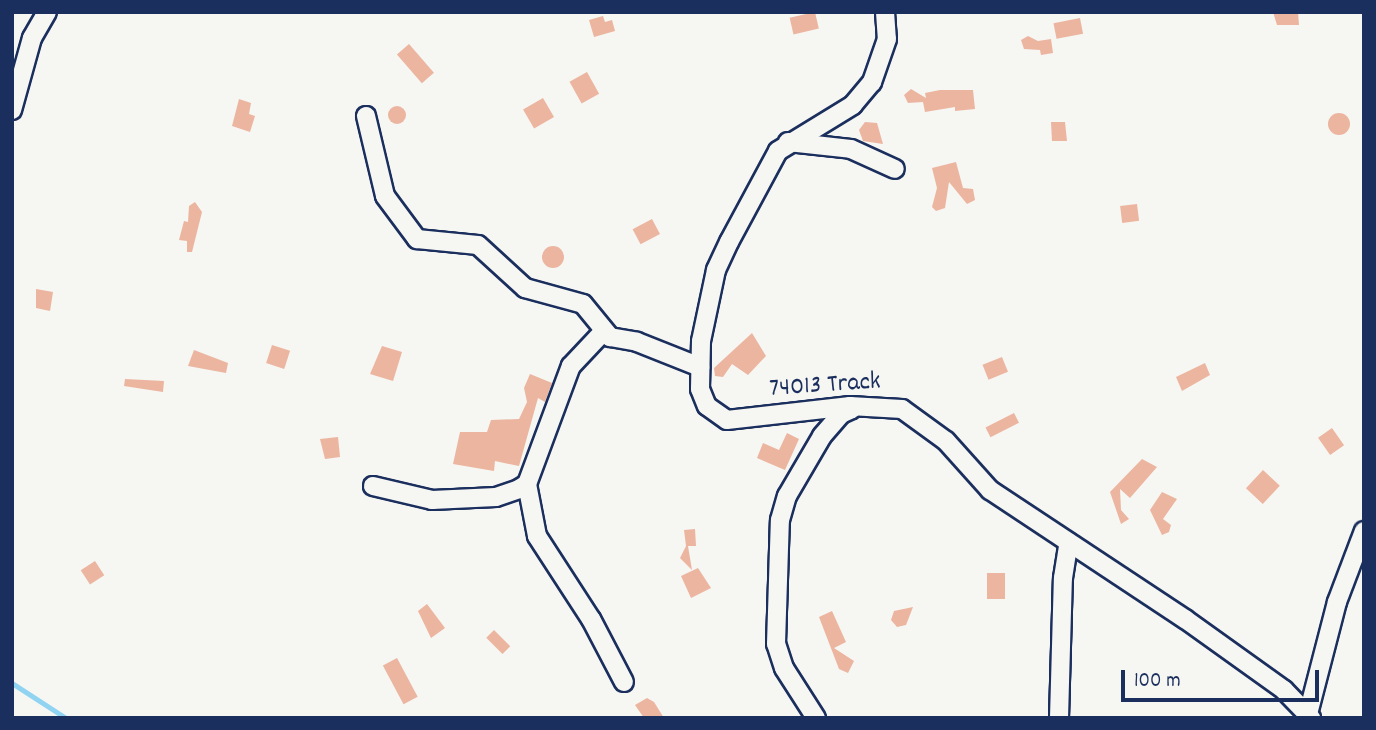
<!DOCTYPE html>
<html>
<head>
<meta charset="utf-8">
<style>
	body { margin:0 }
	#map { position:relative; width:1376px; height:730px; overflow:hidden; background:#f6f6f2; font-family:Dekko,sans-serif }
	div>[style] { position:absolute }
	.stream>* { height:4.5px; margin:-2.25px; padding:0 2.25px; transform-origin:2.25px; border-radius:2.25px; background:#90d4f2 }
	.building>* { inset:0; background:#ecb5a0; transform-origin:0 0 }
	.round { border-radius:50% }
	.roads { filter:drop-shadow(2px 0 #1b2f5e) drop-shadow(-2px 0 #1b2f5e) drop-shadow(0 2px #1b2f5e) drop-shadow(0 -2px #1b2f5e) }
	.minor>* { height:18px; margin:-9px; padding:0 9px; transform-origin:9px; border-radius:9px; background:#f6f6f2 }
	span { translate:-50% -50%; white-space:nowrap; text-align:center; line-height:1.15; -webkit-text-stroke:6px #f6f6f2; paint-order:stroke }
	.street-label { font-size:26px; color:#1b2f5e }
	.frame { position:absolute; inset:0; border:14px solid #1b2f5e; pointer-events:none }
	.scale { position:absolute; left:1121px; top:670px; width:198px; height:32px; box-sizing:border-box; border:4px solid #1b2f5e; border-top:0; padding-left:9px; font-size:21px; line-height:24px; white-space:nowrap; color:#1b2f5e; -webkit-text-stroke:5px #f6f6f2; paint-order:stroke }
</style>
</head>
<body>
<div id="map">
	<div class="stream">
		<div style="left:12px;top:683px;width:64px;rotate:32.9deg"></div>
	</div>
	<div class="building">
		<div style="left:815px;top:12px;width:17px;height:26px;rotate:77deg"></div>
		<div style="clip-path:polygon(1273px 12px,1298px 12px,1299px 25px,1277px 25px)"></div>
		<div style="clip-path:polygon(603px 16px,605px 22px,612px 20px,615px 31px,594px 37px,589px 20px)"></div>
		<div style="left:1080px;top:18px;width:16px;height:27px;rotate:79deg"></div>
		<div style="clip-path:polygon(1028px 36px,1038px 41px,1051px 39px,1053px 53px,1041px 55px,1040px 50px,1024px 49px,1021px 40px)"></div>
		<div style="left:409px;top:44px;width:38px;height:16px;rotate:49deg"></div>
		<div style="left:587px;top:72px;width:25px;height:20px;rotate:61deg"></div>
		<div style="clip-path:polygon(911px 89px,926px 98px,925px 93px,940px 90px,973px 90px,975px 109px,955px 111px,955px 107px,925px 112px,923px 102px,908px 103px,904px 95px)"></div>
		<div style="left:543px;top:98px;width:22px;height:23px;rotate:60deg"></div>
		<div style="clip-path:polygon(239px 99px,251px 103px,249px 114px,255px 116px,250px 132px,232px 126px)"></div>
		<div class="round" style="left:388px;top:106px;width:18px;height:18px"></div>
		<div class="round" style="left:1328px;top:113px;width:22px;height:22px"></div>
		<div style="clip-path:polygon(865px 122px,877px 123px,883px 144px,863px 141px,859px 130px)"></div>
		<div style="clip-path:polygon(1051px 122px,1065px 122px,1067px 141px,1052px 141px)"></div>
		<div style="clip-path:polygon(956px 162px,963px 188px,973px 189px,975px 200px,967px 204px,949px 182px,945px 208px,936px 211px,932px 207px,937px 188px,932px 168px)"></div>
		<div style="clip-path:polygon(195px 202px,202px 212px,192px 252px,187px 252px,187px 241px,179px 240px,184px 221px,188px 222px,189px 206px)"></div>
		<div style="left:1137px;top:204px;width:17px;height:17px;rotate:83deg"></div>
		<div style="left:652px;top:219px;width:17px;height:22px;rotate:62deg"></div>
		<div class="round" style="left:542px;top:246px;width:22px;height:22px"></div>
		<div style="clip-path:polygon(36px 289px,53px 292px,50px 311px,36px 308px)"></div>
		<div style="clip-path:polygon(752px 333px,766px 356px,748px 375px,732px 364px,723px 377px,715px 376px,714px 368px)"></div>
		<div style="left:272px;top:345px;width:19px;height:19px;rotate:18deg"></div>
		<div style="clip-path:polygon(382px 346px,402px 352px,393px 381px,370px 374px)"></div>
		<div style="clip-path:polygon(194px 350px,228px 363px,226px 373px,188px 366px)"></div>
		<div style="left:1002px;top:357px;width:16px;height:21px;rotate:68deg"></div>
		<div style="clip-path:polygon(1205px 363px,1210px 375px,1182px 391px,1176px 377px)"></div>
		<div style="clip-path:polygon(530px 374px,552px 383px,545px 402px,538px 398px,519px 466px,495px 461px,494px 471px,453px 464px,460px 432px,487px 432px,491px 420px,519px 419px,527px 402px,524px 388px)"></div>
		<div style="clip-path:polygon(125px 379px,164px 381px,163px 392px,124px 386px)"></div>
		<div style="left:1014px;top:413px;width:11px;height:32px;rotate:63deg"></div>
		<div style="left:1332px;top:428px;width:21px;height:17px;rotate:55deg"></div>
		<div style="clip-path:polygon(787px 433px,799px 439px,785px 470px,757px 458px,763px 443px,779px 450px)"></div>
		<div style="clip-path:polygon(338px 437px,340px 457px,325px 459px,320px 439px)"></div>
		<div style="clip-path:polygon(1142px 459px,1157px 467px,1130px 498px,1120px 489px,1121px 510px,1129px 519px,1121px 524px,1110px 492px)"></div>
		<div style="left:1263px;top:470px;width:23px;height:25px;rotate:43deg"></div>
		<div style="clip-path:polygon(1162px 492px,1177px 499px,1163px 519px,1171px 525px,1169px 532px,1162px 535px,1150px 510px)"></div>
		<div style="clip-path:polygon(695px 529px,696px 546px,688px 546px,692px 570px,680px 558px,686px 546px,684px 530px)"></div>
		<div style="left:95px;top:561px;width:17px;height:17px;rotate:57deg"></div>
		<div style="clip-path:polygon(698px 568px,711px 588px,691px 598px,681px 576px)"></div>
		<div style="left:987px;top:573px;width:18px;height:26px"></div>
		<div style="clip-path:polygon(427px 604px,445px 628px,431px 638px,418px 611px)"></div>
		<div style="clip-path:polygon(913px 607px,906px 625px,897px 627px,891px 620px,894px 611px)"></div>
		<div style="clip-path:polygon(832px 611px,846px 642px,834px 648px,854px 661px,848px 673px,839px 669px,819px 617px)"></div>
		<div style="left:494px;top:630px;width:23px;height:11px;rotate:45deg"></div>
		<div style="left:397px;top:658px;width:44px;height:16px;rotate:62deg"></div>
		<div style="clip-path:polygon(647px 698px,654px 702px,664px 718px,644px 718px,635px 705px)"></div>
	</div>
	<div class="roads">
		<div class="minor">
			<div style="left:885px;top:12px;width:27px;rotate:86deg"></div>
			<div style="left:887px;top:39px;width:46px;rotate:109.2deg"></div>
			<div style="left:872px;top:82px;width:30px;rotate:130deg"></div>
			<div style="left:853px;top:105px;width:88px;rotate:148.5deg"></div>
			<div style="left:778px;top:151px;width:103px;rotate:118.3deg"></div>
			<div style="left:729px;top:242px;width:31px;rotate:115deg"></div>
			<div style="left:716px;top:270px;width:73px;rotate:101.9deg"></div>
			<div style="left:701px;top:341px;width:48px;rotate:91.2deg"></div>
			<div style="left:700px;top:389px;width:18px;rotate:68deg"></div>
			<div style="left:707px;top:406px;width:24px;rotate:35deg"></div>
			<div style="left:727px;top:420px;width:124px;rotate:-6.5deg"></div>
			<div style="left:850px;top:406px;width:52px;rotate:3.3deg"></div>
			<div style="left:902px;top:409px;width:54px;rotate:36deg"></div>
			<div style="left:946px;top:441px;width:66px;rotate:48.1deg"></div>
			<div style="left:990px;top:490px;width:234px;rotate:33.5deg"></div>
			<div style="left:1185px;top:619px;width:122px;rotate:35.6deg"></div>
			<div style="left:1284px;top:690px;width:39px;rotate:46deg"></div>
			<div style="left:12px;top:110px;width:75px;rotate:-74.5deg"></div>
			<div style="left:32px;top:38px;width:30px;rotate:-60deg"></div>
			<div style="left:366px;top:116px;width:82px;rotate:76.6deg"></div>
			<div style="left:385px;top:196px;width:54px;rotate:53.3deg"></div>
			<div style="left:417px;top:239px;width:61px;rotate:5.6deg"></div>
			<div style="left:478px;top:245px;width:64px;rotate:42.5deg"></div>
			<div style="left:525px;top:288px;width:60px;rotate:15.4deg"></div>
			<div style="left:583px;top:304px;width:43px;rotate:50.7deg"></div>
			<div style="left:610px;top:337px;width:27px;rotate:10deg"></div>
			<div style="left:637px;top:342px;width:68px;rotate:21.6deg"></div>
			<div style="left:788px;top:142px;width:63px;rotate:6.3deg"></div>
			<div style="left:851px;top:149px;width:48px;rotate:24.4deg"></div>
			<div style="left:527px;top:484px;width:53px;rotate:79.1deg"></div>
			<div style="left:537px;top:536px;width:99px;rotate:57deg"></div>
			<div style="left:591px;top:619px;width:71px;rotate:62.4deg"></div>
			<div style="left:373px;top:486px;width:61px;rotate:13.3deg"></div>
			<div style="left:432px;top:500px;width:64px;rotate:-2.7deg"></div>
			<div style="left:496px;top:497px;width:24px;rotate:-19deg"></div>
			<div style="left:519px;top:489px;width:9px;rotate:-32deg"></div>
			<div style="left:527px;top:484px;width:126px;rotate:-69.6deg"></div>
			<div style="left:571px;top:366px;width:47px;rotate:-46.7deg"></div>
			<div style="left:1308px;top:714px;width:116px;rotate:-75.5deg"></div>
			<div style="left:1337px;top:602px;width:76px;rotate:-69.2deg"></div>
			<div style="left:816px;top:718px;width:59px;rotate:-122.6deg"></div>
			<div style="left:784px;top:668px;width:25px;rotate:-108deg"></div>
			<div style="left:776px;top:644px;width:124px;rotate:-88.2deg"></div>
			<div style="left:780px;top:520px;width:25px;rotate:-74deg"></div>
			<div style="left:787px;top:496px;width:69px;rotate:-59.7deg"></div>
			<div style="left:822px;top:436px;width:29px;rotate:-49deg"></div>
			<div style="left:841px;top:414px;width:12px;rotate:-24deg"></div>
			<div style="left:1059px;top:718px;width:140px;rotate:-88.4deg"></div>
			<div style="left:1063px;top:578px;width:36px;rotate:-81deg"></div>
		</div>
	</div>
	<div class="street-label">
		<span style="left:825px;top:386px;rotate:-4deg">74013 Track</span>
	</div>
	<div class="frame"></div>
	<div class="scale">100 m</div>
</div>
</body>
</html>
